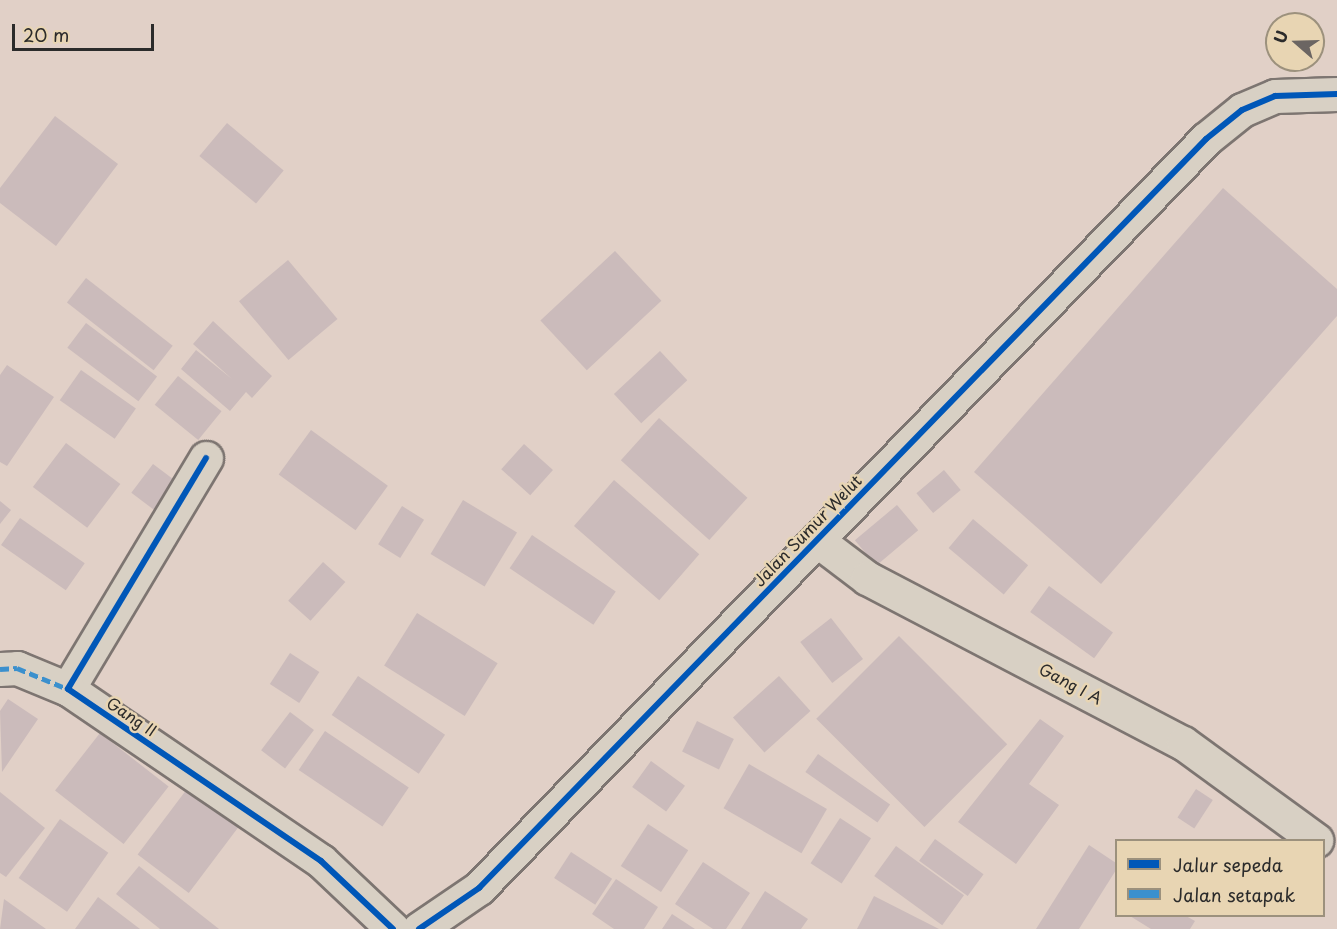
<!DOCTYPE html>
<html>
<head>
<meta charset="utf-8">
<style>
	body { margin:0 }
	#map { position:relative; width:1337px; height:929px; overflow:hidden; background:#e1d0c7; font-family:"Playpen Sans",sans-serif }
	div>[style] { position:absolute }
	.building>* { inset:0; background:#cbbbbb; transform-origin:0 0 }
	.roads { filter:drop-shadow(2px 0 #7d7571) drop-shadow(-2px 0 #7d7571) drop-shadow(0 2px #7d7571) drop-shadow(0 -2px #7d7571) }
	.minor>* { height:33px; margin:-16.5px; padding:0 16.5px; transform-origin:16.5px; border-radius:16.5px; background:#d8d0c4 }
	.tertiary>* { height:33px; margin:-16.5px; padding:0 16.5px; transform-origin:16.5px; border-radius:16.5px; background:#d8d0c4 }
	.quiet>* { height:4.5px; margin-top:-2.25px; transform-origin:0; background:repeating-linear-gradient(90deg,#3b90cd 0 9px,transparent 0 13.5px) }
	.cycleway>* { height:6px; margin:-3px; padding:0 3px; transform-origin:3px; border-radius:3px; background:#0057b8 }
	span { translate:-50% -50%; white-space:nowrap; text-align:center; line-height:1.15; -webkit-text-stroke:5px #e8d5b3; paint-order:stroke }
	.street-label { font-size:16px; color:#2b2b2b }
	.legend { position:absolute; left:1115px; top:839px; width:210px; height:78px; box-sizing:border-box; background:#e8d5b3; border:2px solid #9c917d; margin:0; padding:8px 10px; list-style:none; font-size:18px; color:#2b2b2b }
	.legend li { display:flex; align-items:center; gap:12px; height:30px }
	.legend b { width:30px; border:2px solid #9c917d }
	.north { position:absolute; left:1265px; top:12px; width:60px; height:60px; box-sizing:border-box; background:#e8d5b3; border:2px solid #9c917d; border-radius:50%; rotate:290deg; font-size:16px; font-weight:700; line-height:24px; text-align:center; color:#2b2b2b }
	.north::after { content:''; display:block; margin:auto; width:21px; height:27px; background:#6b6562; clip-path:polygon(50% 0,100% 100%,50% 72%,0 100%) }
	.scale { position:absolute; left:12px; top:24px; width:142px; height:27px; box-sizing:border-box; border:3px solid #2b2b2b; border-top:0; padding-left:8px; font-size:18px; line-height:21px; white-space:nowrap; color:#2b2b2b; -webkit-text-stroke:4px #e8d5b3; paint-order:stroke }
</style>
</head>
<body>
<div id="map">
	<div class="building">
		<div style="clip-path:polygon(55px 116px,118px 164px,56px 246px,0 203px,0 188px)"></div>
		<div style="left:227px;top:123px;width:74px;height:43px;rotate:40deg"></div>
		<div style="clip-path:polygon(1223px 188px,1337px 289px,1337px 316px,1101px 584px,974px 472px)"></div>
		<div style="left:615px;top:251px;width:68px;height:102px;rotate:47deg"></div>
		<div style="left:288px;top:260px;width:77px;height:64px;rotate:50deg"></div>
		<div style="left:86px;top:278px;width:110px;height:31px;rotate:38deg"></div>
		<div style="clip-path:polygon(213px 321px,272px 376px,252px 398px,246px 392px,230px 411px,181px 369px,196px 350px,232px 379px,193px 344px)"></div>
		<div style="left:86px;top:323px;width:89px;height:31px;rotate:37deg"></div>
		<div style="left:660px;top:351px;width:40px;height:63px;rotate:47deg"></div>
		<div style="clip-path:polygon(7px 365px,54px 397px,7px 466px,0 462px,0 375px)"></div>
		<div style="left:81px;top:370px;width:67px;height:37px;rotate:35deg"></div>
		<div style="left:178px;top:376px;width:56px;height:37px;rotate:39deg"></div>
		<div style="left:659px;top:418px;width:119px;height:57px;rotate:42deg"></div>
		<div style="left:311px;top:430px;width:95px;height:55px;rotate:36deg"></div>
		<div style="left:66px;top:443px;width:68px;height:55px;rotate:37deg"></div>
		<div style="left:524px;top:444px;width:39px;height:34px;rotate:42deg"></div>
		<div style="left:153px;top:464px;width:30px;height:36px;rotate:37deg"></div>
		<div style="left:944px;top:470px;width:26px;height:36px;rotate:50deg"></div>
		<div style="left:614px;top:480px;width:113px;height:61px;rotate:41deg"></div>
		<div style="left:463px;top:500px;width:63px;height:63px;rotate:31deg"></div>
		<div style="clip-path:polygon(0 501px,11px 510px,0 524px)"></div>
		<div style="left:897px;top:505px;width:33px;height:55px;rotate:50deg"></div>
		<div style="left:402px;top:506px;width:26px;height:45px;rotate:32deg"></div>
		<div style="left:20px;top:518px;width:79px;height:33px;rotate:35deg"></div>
		<div style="left:973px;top:519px;width:72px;height:38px;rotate:40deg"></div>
		<div style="left:532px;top:535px;width:101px;height:40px;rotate:34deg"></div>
		<div style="left:323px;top:562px;width:30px;height:52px;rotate:42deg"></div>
		<div style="left:1049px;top:586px;width:79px;height:32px;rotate:36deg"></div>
		<div style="left:417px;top:613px;width:95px;height:62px;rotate:32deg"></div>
		<div style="left:831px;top:618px;width:52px;height:39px;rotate:52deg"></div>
		<div style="left:899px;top:636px;width:153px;height:117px;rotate:45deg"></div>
		<div style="left:290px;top:653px;width:35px;height:37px;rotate:33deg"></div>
		<div style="left:358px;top:676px;width:105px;height:47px;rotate:34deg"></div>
		<div style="left:779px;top:676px;width:47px;height:62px;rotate:48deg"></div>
		<div style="clip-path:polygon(8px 699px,38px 719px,2px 772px,0 711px)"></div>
		<div style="left:290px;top:712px;width:30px;height:48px;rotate:37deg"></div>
		<div style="clip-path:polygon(1040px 719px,1064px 736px,1029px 784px,1059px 805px,1016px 864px,958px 822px)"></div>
		<div style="left:697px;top:721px;width:41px;height:34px;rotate:26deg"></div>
		<div style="left:325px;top:731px;width:101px;height:47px;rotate:34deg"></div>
		<div style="left:100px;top:733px;width:87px;height:73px;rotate:38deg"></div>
		<div style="left:818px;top:754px;width:88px;height:22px;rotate:35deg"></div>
		<div style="left:651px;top:761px;width:42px;height:32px;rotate:36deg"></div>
		<div style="left:749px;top:764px;width:90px;height:51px;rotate:30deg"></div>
		<div style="left:187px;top:789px;width:64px;height:82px;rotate:37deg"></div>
		<div style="left:1196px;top:789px;width:20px;height:34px;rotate:33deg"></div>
		<div style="clip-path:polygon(0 792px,45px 828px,6px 877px,0 873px)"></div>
		<div style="left:840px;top:818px;width:37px;height:54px;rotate:33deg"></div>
		<div style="left:60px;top:819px;width:59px;height:72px;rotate:35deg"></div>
		<div style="left:648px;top:824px;width:48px;height:50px;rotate:33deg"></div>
		<div style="left:935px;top:839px;width:60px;height:27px;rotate:36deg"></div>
		<div style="clip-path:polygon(1089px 845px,1116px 863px,1116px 870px,1079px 929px,1036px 929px)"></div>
		<div style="left:896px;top:846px;width:84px;height:37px;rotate:36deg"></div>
		<div style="left:571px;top:852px;width:49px;height:31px;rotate:33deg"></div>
		<div style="clip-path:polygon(703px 862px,750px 893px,726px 929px,713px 929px,675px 904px)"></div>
		<div style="clip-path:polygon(139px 866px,219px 929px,160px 929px,116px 894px)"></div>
		<div style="clip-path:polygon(616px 879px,658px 907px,644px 929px,614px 929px,592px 914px)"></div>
		<div style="clip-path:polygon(765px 891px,808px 919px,801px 929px,741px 929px)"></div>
		<div style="clip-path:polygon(874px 896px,939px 929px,857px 929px)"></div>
		<div style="clip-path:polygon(98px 897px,140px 929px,75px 929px)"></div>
		<div style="clip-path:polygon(4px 899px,46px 929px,0 929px)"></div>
		<div style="clip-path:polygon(672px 914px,695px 929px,662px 929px)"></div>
		<div style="clip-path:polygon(1130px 916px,1186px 916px,1195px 921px,1190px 929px,1151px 929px)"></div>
	</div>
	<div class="roads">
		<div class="minor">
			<div style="left:206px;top:458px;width:269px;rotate:120.9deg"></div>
			<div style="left:68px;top:689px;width:306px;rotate:34.2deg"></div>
			<div style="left:321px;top:861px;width:99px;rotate:43.4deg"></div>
			<div style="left:817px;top:540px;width:63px;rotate:37.2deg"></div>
			<div style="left:867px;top:578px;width:356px;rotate:27.6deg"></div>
			<div style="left:1183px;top:743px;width:165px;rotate:36.1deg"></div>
			<div style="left:0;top:669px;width:17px;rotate:-3deg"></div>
			<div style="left:17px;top:668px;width:55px;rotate:22.4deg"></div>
		</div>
		<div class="tertiary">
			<div style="left:419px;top:929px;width:73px;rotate:-34.3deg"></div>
			<div style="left:479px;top:888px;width:1044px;rotate:-45.85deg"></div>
			<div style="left:1206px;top:139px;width:46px;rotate:-38.9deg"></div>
			<div style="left:1242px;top:110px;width:36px;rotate:-23deg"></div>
			<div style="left:1275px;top:96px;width:62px;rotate:-1.8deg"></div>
		</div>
	</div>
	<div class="quiet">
		<div style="left:0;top:669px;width:17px;rotate:-3deg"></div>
		<div style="left:17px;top:668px;width:55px;rotate:22.4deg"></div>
	</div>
	<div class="cycleway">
		<div style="left:206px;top:458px;width:269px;rotate:120.9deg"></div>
		<div style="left:68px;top:689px;width:306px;rotate:34.2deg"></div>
		<div style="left:321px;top:861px;width:99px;rotate:43.4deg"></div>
		<div style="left:419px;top:929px;width:73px;rotate:-34.3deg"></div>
		<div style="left:479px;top:888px;width:1044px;rotate:-45.85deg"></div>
		<div style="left:1206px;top:139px;width:46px;rotate:-38.9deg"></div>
		<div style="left:1242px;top:110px;width:36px;rotate:-23deg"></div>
		<div style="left:1275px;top:96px;width:62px;rotate:-1.8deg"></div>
	</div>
	<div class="street-label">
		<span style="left:807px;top:530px;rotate:-46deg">Jalan Sumur Welut</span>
		<span style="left:1071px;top:683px;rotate:28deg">Gang I A</span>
		<span style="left:132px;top:716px;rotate:34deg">Gang II</span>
	</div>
	<ul class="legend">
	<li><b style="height:8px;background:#0057b8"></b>Jalur sepeda</li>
	<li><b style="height:8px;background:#3b90cd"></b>Jalan setapak</li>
	</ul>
	<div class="north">U</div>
	<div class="scale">20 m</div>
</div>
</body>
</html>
